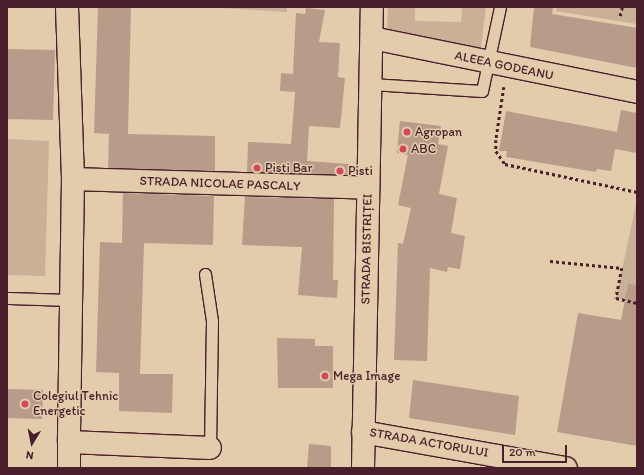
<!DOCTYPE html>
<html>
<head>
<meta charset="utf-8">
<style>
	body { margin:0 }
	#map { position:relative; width:644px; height:475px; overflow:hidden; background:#e2ccac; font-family:Itim,sans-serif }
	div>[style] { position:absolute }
	.green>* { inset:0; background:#c9b097 }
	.building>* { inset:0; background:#b89b88 }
	.path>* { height:2.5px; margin-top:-1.25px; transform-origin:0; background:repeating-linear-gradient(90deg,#4a1f2b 0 3px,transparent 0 6px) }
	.roads { filter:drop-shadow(1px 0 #4a1f2b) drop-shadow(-1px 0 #4a1f2b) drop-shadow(0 1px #4a1f2b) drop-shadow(0 -1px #4a1f2b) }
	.service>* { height:11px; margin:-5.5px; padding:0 5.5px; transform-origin:5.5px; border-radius:5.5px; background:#e2ccac }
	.minor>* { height:22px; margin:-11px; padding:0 11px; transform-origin:11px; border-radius:11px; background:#e2ccac }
	.dots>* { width:11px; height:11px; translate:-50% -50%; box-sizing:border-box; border:2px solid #e2ccac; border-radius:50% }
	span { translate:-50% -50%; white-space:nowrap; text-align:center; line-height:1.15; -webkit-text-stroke:3px #e2ccac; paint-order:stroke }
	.street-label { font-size:13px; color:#4a1f2b }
	.poi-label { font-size:13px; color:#4a1f2b }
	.left { translate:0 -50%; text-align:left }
	.frame { position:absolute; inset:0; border:8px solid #4a1f2b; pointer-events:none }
	.north { position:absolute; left:12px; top:423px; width:40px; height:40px; -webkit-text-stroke:3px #e2ccac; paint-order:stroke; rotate:190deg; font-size:11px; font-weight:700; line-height:16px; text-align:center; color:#4a1f2b }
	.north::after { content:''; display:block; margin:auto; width:14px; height:18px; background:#4a1f2b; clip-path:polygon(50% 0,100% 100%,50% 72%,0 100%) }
	.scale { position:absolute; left:502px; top:445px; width:65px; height:18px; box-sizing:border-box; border:2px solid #4a1f2b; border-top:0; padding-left:5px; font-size:12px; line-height:14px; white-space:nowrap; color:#4a1f2b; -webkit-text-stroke:3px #e2ccac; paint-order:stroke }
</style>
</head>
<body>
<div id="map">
	<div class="green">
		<i style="clip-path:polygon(205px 7px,287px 7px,287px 12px)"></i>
		<i style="clip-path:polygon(388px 7px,415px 7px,415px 21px,461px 22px,462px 7px,486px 7px,481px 48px,387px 31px)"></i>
		<i style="clip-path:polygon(557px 7px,637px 7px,637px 24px,556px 11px)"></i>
		<i style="clip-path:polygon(7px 139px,49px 141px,45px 276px,7px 275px)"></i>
		<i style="clip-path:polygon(636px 204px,637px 205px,637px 303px,616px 298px)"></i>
	</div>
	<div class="building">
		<i style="clip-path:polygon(98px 7px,131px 7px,128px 134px,215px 136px,215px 171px,108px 168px,109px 134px,94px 133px)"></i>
		<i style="clip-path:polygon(534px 7px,553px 7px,552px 14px,637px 28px,637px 68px,530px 47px)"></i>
		<i style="clip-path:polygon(306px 8px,325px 10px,319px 42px,340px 43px,338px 77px,345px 78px,340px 128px,309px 126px,307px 161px,349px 164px,349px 175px,247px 172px,248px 142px,291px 144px,295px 92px,280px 91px,281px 73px,293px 74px,296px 13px,305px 14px)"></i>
		<i style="clip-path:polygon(7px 49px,55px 50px,53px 120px,7px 119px)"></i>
		<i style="clip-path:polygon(621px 110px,637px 113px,637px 153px,615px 149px,611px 171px,597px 169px,596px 172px,506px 157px,507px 151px,499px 151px,506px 111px,617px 132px)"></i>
		<i style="clip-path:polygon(400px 121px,441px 126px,438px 144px,448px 146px,439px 194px,457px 198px,451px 233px,465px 236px,460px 269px,448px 267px,447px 272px,430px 268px,427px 361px,394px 360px,398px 243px,403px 244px,411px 208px,398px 205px,408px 155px,397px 153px)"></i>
		<i style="clip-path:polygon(123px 193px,214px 196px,213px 245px,144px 243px,140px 374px,173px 374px,172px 413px,119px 411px,119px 373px,96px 372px,100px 242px,122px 243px)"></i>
		<i style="clip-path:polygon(245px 197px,334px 199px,333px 280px,338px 280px,337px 298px,298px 295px,302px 247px,242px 245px)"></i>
		<i style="clip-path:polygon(628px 284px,637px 285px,637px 446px,557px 432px,578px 313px,621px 320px)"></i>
		<i style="clip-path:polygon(277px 338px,315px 339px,315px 346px,333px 346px,333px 388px,278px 388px)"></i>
		<i style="clip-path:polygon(413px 380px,519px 396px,515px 435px,409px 418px)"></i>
		<i style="clip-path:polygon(7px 389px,43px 390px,42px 419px,7px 418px)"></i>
		<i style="clip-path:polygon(309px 444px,331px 446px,331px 468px,307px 468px)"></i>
	</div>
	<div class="path">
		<i style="left:620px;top:16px;width:9px;rotate:-77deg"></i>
		<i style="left:504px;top:87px;width:54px;rotate:98.6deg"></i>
		<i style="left:496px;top:140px;width:11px;rotate:90deg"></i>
		<i style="left:496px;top:151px;width:16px;rotate:55deg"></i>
		<i style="left:505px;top:164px;width:135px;rotate:12deg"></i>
		<i style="left:550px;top:261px;width:72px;rotate:5.6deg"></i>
		<i style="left:622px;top:268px;width:31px;rotate:101deg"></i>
		<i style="left:616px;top:298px;width:22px;rotate:13deg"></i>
	</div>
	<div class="roads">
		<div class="service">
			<i style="left:371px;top:84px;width:111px;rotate:3.6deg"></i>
			<i style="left:482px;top:91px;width:86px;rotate:-77.9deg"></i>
			<i style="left:205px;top:274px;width:48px;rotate:81.5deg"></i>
			<i style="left:212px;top:321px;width:127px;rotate:90.9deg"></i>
			<i style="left:7px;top:298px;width:64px;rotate:1.8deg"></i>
		</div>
		<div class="minor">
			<i style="left:67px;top:7px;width:172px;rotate:88deg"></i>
			<i style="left:73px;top:179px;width:263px;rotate:90.9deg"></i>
			<i style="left:69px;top:442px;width:141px;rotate:2.4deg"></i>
			<i style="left:372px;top:38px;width:270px;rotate:11.5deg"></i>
			<i style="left:73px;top:179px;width:295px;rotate:1.7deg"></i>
			<i style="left:363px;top:432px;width:206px;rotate:10.1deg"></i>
			<i style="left:69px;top:468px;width:26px;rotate:-90deg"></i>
			<i style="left:363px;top:468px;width:461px;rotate:-88.9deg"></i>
		</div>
	</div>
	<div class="dots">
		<i style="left:407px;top:132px;background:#d1495b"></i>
		<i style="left:403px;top:149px;background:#d1495b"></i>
		<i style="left:257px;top:168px;background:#d1495b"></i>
		<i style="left:340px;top:171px;background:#d1495b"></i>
		<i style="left:325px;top:376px;background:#d1495b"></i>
		<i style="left:25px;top:404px;background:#d1495b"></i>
	</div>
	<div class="street-label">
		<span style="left:504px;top:66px;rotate:12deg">ALEEA GODEANU</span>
		<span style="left:220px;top:184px;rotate:2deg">STRADA NICOLAE PASCALY</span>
		<span style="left:367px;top:249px;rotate:-89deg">STRADA BISTRIȚEI</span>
		<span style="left:429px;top:443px;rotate:10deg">STRADA ACTORULUI</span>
	</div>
	<div class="poi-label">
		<span class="left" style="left:415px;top:132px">Agropan</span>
		<span class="left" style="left:411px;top:149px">ABC</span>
		<span class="left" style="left:265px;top:168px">Pisti Bar</span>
		<span class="left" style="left:348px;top:171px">Pisti</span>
		<span class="left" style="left:333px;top:376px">Mega Image</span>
		<span class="left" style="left:33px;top:404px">Colegiul Tehnic<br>Energetic</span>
	</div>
	<div class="frame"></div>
	<div class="north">N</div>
	<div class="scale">20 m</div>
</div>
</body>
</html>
